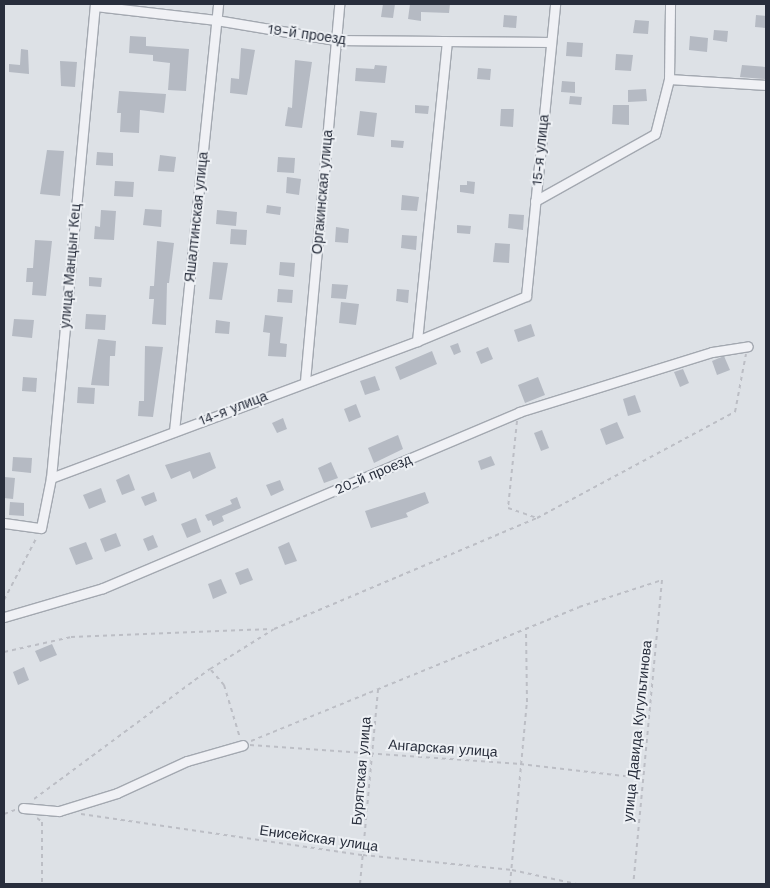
<!DOCTYPE html>
<html>
<head>
<meta charset="utf-8">
<style>
	body { margin:0 }
	#map { position:relative; width:770px; height:888px; overflow:hidden; background:#dde1e6; font-family:"Work Sans",sans-serif }
	div>[style] { position:absolute }
	.building>* { inset:0; background:#b5bac3 }
	.path>* { height:2px; margin-top:-1px; transform-origin:0; background:repeating-linear-gradient(90deg,#bcbec5 0 4px,transparent 0 8px) }
	.roads { filter:drop-shadow(1px 0 #a3a8b0) drop-shadow(-1px 0 #a3a8b0) drop-shadow(0 1px #a3a8b0) drop-shadow(0 -1px #a3a8b0) }
	.street>* { height:9px; margin:-4.5px; padding:0 4.5px; transform-origin:4.5px; border-radius:4.5px; background:#f0f1f5 }
	span { translate:-50% -50%; white-space:nowrap; text-align:center; line-height:1.15; -webkit-text-stroke:4px #edf0f4; paint-order:stroke }
	.street-label { font-size:14px; color:#282e3c }
	.frame { position:absolute; inset:0; border:5px solid #282e3c; pointer-events:none }
</style>
</head>
<body>
<div id="map">
	<div class="building">
		<i style="clip-path:polygon(383px 4px,395px 4px,393px 18px,381px 17px)"></i>
		<i style="clip-path:polygon(410px 4px,450px 4px,449px 13px,421px 12px,421px 21px,408px 19px)"></i>
		<i style="clip-path:polygon(504px 15px,517px 16px,516px 28px,503px 27px)"></i>
		<i style="clip-path:polygon(756px 15px,766px 16px,766px 28px,755px 27px)"></i>
		<i style="clip-path:polygon(635px 20px,649px 21px,648px 34px,633px 33px)"></i>
		<i style="clip-path:polygon(714px 30px,728px 31px,727px 42px,713px 40px)"></i>
		<i style="clip-path:polygon(130px 36px,146px 37px,146px 46px,189px 49px,186px 91px,168px 90px,170px 63px,153px 61px,153px 55px,129px 53px)"></i>
		<i style="clip-path:polygon(690px 36px,708px 38px,707px 52px,689px 50px)"></i>
		<i style="clip-path:polygon(567px 42px,583px 43px,582px 57px,566px 56px)"></i>
		<i style="clip-path:polygon(241px 48px,255px 50px,247px 95px,230px 93px,231px 78px,239px 79px)"></i>
		<i style="clip-path:polygon(21px 49px,28px 50px,29px 74px,9px 72px,9px 64px,20px 65px)"></i>
		<i style="clip-path:polygon(616px 54px,633px 55px,631px 71px,615px 70px)"></i>
		<i style="clip-path:polygon(295px 60px,312px 62px,302px 128px,285px 126px,288px 107px,292px 108px)"></i>
		<i style="clip-path:polygon(60px 61px,77px 62px,75px 87px,61px 86px)"></i>
		<i style="clip-path:polygon(375px 65px,387px 66px,385px 83px,355px 81px,356px 68px,374px 69px)"></i>
		<i style="clip-path:polygon(742px 65px,766px 67px,765px 79px,740px 77px)"></i>
		<i style="clip-path:polygon(478px 68px,491px 69px,490px 80px,477px 79px)"></i>
		<i style="clip-path:polygon(562px 81px,575px 82px,575px 93px,561px 92px)"></i>
		<i style="clip-path:polygon(646px 89px,647px 101px,628px 102px,628px 90px)"></i>
		<i style="clip-path:polygon(119px 91px,166px 94px,164px 113px,140px 110px,139px 133px,120px 132px,121px 113px,117px 113px)"></i>
		<i style="clip-path:polygon(570px 96px,582px 97px,581px 105px,569px 104px)"></i>
		<i style="clip-path:polygon(415px 105px,429px 106px,428px 114px,415px 113px)"></i>
		<i style="clip-path:polygon(613px 105px,629px 105px,629px 125px,612px 124px)"></i>
		<i style="clip-path:polygon(501px 109px,514px 109px,513px 127px,500px 126px)"></i>
		<i style="clip-path:polygon(360px 111px,377px 113px,374px 137px,357px 135px)"></i>
		<i style="clip-path:polygon(391px 140px,404px 141px,403px 148px,391px 147px)"></i>
		<i style="clip-path:polygon(47px 150px,64px 151px,60px 196px,40px 194px)"></i>
		<i style="clip-path:polygon(97px 152px,113px 153px,113px 166px,96px 165px)"></i>
		<i style="clip-path:polygon(160px 155px,176px 157px,174px 172px,158px 171px)"></i>
		<i style="clip-path:polygon(278px 157px,295px 158px,294px 173px,277px 172px)"></i>
		<i style="clip-path:polygon(287px 177px,301px 179px,299px 195px,286px 193px)"></i>
		<i style="clip-path:polygon(115px 181px,134px 182px,133px 197px,114px 196px)"></i>
		<i style="clip-path:polygon(467px 181px,475px 182px,474px 194px,460px 192px,460px 185px,467px 185px)"></i>
		<i style="clip-path:polygon(402px 195px,419px 197px,417px 211px,401px 210px)"></i>
		<i style="clip-path:polygon(267px 205px,281px 207px,280px 215px,266px 213px)"></i>
		<i style="clip-path:polygon(145px 209px,162px 210px,161px 227px,143px 225px)"></i>
		<i style="clip-path:polygon(101px 210px,116px 211px,114px 240px,94px 239px,95px 226px,100px 227px)"></i>
		<i style="clip-path:polygon(217px 210px,237px 212px,236px 226px,216px 224px)"></i>
		<i style="clip-path:polygon(509px 214px,524px 215px,523px 230px,508px 228px)"></i>
		<i style="clip-path:polygon(457px 225px,471px 226px,470px 234px,457px 233px)"></i>
		<i style="clip-path:polygon(336px 227px,349px 229px,348px 243px,335px 242px)"></i>
		<i style="clip-path:polygon(231px 229px,247px 230px,246px 245px,230px 244px)"></i>
		<i style="clip-path:polygon(402px 235px,417px 236px,416px 250px,401px 248px)"></i>
		<i style="clip-path:polygon(35px 240px,52px 241px,46px 296px,32px 295px,33px 282px,26px 282px,27px 268px,33px 268px)"></i>
		<i style="clip-path:polygon(157px 241px,174px 243px,169px 283px,167px 283px,166px 325px,152px 324px,154px 299px,149px 299px,150px 286px,154px 286px)"></i>
		<i style="clip-path:polygon(495px 243px,510px 244px,509px 263px,493px 262px)"></i>
		<i style="clip-path:polygon(213px 262px,228px 263px,222px 300px,209px 299px)"></i>
		<i style="clip-path:polygon(280px 262px,295px 263px,294px 277px,279px 275px)"></i>
		<i style="clip-path:polygon(89px 277px,102px 278px,101px 287px,89px 286px)"></i>
		<i style="clip-path:polygon(332px 284px,348px 285px,346px 299px,331px 298px)"></i>
		<i style="clip-path:polygon(278px 289px,293px 290px,292px 303px,277px 302px)"></i>
		<i style="clip-path:polygon(397px 289px,409px 290px,408px 303px,396px 301px)"></i>
		<i style="clip-path:polygon(341px 302px,359px 304px,356px 325px,339px 323px)"></i>
		<i style="clip-path:polygon(86px 314px,106px 315px,105px 330px,85px 329px)"></i>
		<i style="clip-path:polygon(265px 315px,283px 317px,280px 343px,287px 344px,286px 357px,268px 356px,270px 333px,263px 332px)"></i>
		<i style="clip-path:polygon(14px 319px,34px 320px,32px 338px,12px 336px)"></i>
		<i style="clip-path:polygon(216px 320px,230px 322px,229px 334px,215px 333px)"></i>
		<i style="clip-path:polygon(531px 324px,535px 336px,518px 342px,514px 330px)"></i>
		<i style="clip-path:polygon(98px 339px,116px 341px,115px 356px,110px 356px,109px 386px,91px 385px)"></i>
		<i style="clip-path:polygon(458px 343px,461px 352px,454px 355px,450px 346px)"></i>
		<i style="clip-path:polygon(145px 346px,163px 347px,153px 417px,138px 416px,139px 401px,144px 401px)"></i>
		<i style="clip-path:polygon(488px 347px,493px 359px,481px 364px,476px 352px)"></i>
		<i style="clip-path:polygon(432px 351px,437px 364px,400px 380px,395px 367px)"></i>
		<i style="clip-path:polygon(724px 356px,730px 370px,717px 375px,712px 361px)"></i>
		<i style="clip-path:polygon(683px 369px,689px 383px,680px 387px,674px 372px)"></i>
		<i style="clip-path:polygon(375px 376px,380px 390px,365px 395px,360px 381px)"></i>
		<i style="clip-path:polygon(23px 377px,37px 378px,36px 392px,22px 391px)"></i>
		<i style="clip-path:polygon(538px 377px,545px 395px,525px 403px,518px 385px)"></i>
		<i style="clip-path:polygon(78px 387px,95px 388px,94px 404px,77px 403px)"></i>
		<i style="clip-path:polygon(635px 395px,641px 412px,628px 416px,623px 399px)"></i>
		<i style="clip-path:polygon(356px 404px,361px 417px,349px 422px,344px 409px)"></i>
		<i style="clip-path:polygon(283px 418px,287px 429px,277px 433px,272px 423px)"></i>
		<i style="clip-path:polygon(617px 422px,624px 438px,606px 445px,600px 429px)"></i>
		<i style="clip-path:polygon(542px 430px,549px 448px,541px 451px,534px 433px)"></i>
		<i style="clip-path:polygon(398px 435px,403px 449px,374px 463px,368px 448px)"></i>
		<i style="clip-path:polygon(210px 452px,216px 468px,193px 479px,190px 471px,171px 479px,165px 465px)"></i>
		<i style="clip-path:polygon(491px 456px,495px 465px,481px 470px,478px 461px)"></i>
		<i style="clip-path:polygon(13px 457px,32px 458px,31px 473px,12px 471px)"></i>
		<i style="clip-path:polygon(331px 462px,338px 478px,324px 483px,318px 468px)"></i>
		<i style="clip-path:polygon(129px 474px,135px 490px,122px 495px,116px 480px)"></i>
		<i style="clip-path:polygon(4px 477px,15px 478px,13px 499px,4px 498px)"></i>
		<i style="clip-path:polygon(280px 480px,284px 490px,271px 496px,266px 485px)"></i>
		<i style="clip-path:polygon(101px 488px,106px 502px,89px 509px,83px 495px)"></i>
		<i style="clip-path:polygon(154px 492px,157px 501px,145px 506px,141px 497px)"></i>
		<i style="clip-path:polygon(425px 492px,429px 503px,406px 513px,408px 517px,371px 528px,365px 511px)"></i>
		<i style="clip-path:polygon(237px 497px,241px 508px,222px 516px,224px 521px,213px 526px,211px 520px,208px 521px,205px 515px,232px 504px,230px 500px)"></i>
		<i style="clip-path:polygon(10px 502px,24px 503px,24px 516px,9px 515px)"></i>
		<i style="clip-path:polygon(196px 518px,201px 532px,187px 538px,181px 524px)"></i>
		<i style="clip-path:polygon(116px 533px,121px 546px,105px 552px,100px 539px)"></i>
		<i style="clip-path:polygon(153px 535px,158px 547px,148px 551px,143px 539px)"></i>
		<i style="clip-path:polygon(86px 542px,93px 559px,76px 565px,69px 548px)"></i>
		<i style="clip-path:polygon(289px 542px,297px 561px,285px 565px,278px 547px)"></i>
		<i style="clip-path:polygon(248px 568px,253px 580px,240px 585px,235px 573px)"></i>
		<i style="clip-path:polygon(221px 579px,227px 593px,213px 599px,208px 584px)"></i>
		<i style="clip-path:polygon(52px 644px,57px 655px,40px 662px,35px 651px)"></i>
		<i style="clip-path:polygon(24px 667px,29px 680px,18px 685px,13px 672px)"></i>
	</div>
	<div class="path">
		<i style="left:517px;top:421px;width:87px;rotate:95.9deg"></i>
		<i style="left:508px;top:508px;width:31px;rotate:19deg"></i>
		<i style="left:537px;top:518px;width:225px;rotate:-28.2deg"></i>
		<i style="left:735px;top:412px;width:59px;rotate:-79.3deg"></i>
		<i style="left:4px;top:600px;width:71px;rotate:-62.4deg"></i>
		<i style="left:4px;top:652px;width:69px;rotate:-12.6deg"></i>
		<i style="left:71px;top:637px;width:200px;rotate:-2.3deg"></i>
		<i style="left:211px;top:670px;width:20px;rotate:49deg"></i>
		<i style="left:224px;top:685px;width:55px;rotate:73.2deg"></i>
		<i style="left:251px;top:741px;width:354px;rotate:-22.2deg"></i>
		<i style="left:579px;top:607px;width:87px;rotate:-18deg"></i>
		<i style="left:662px;top:580px;width:305px;rotate:95.4deg"></i>
		<i style="left:250px;top:745px;width:271px;rotate:4deg"></i>
		<i style="left:520px;top:764px;width:122px;rotate:6.6deg"></i>
		<i style="left:34px;top:799px;width:219px;rotate:-36.5deg"></i>
		<i style="left:210px;top:669px;width:75px;rotate:-32deg"></i>
		<i style="left:274px;top:629px;width:285px;rotate:-22.9deg"></i>
		<i style="left:4px;top:814px;width:12px;rotate:-20deg"></i>
		<i style="left:81px;top:814px;width:285px;rotate:8.3deg"></i>
		<i style="left:363px;top:855px;width:150px;rotate:5.7deg"></i>
		<i style="left:512px;top:870px;width:66px;rotate:12.3deg"></i>
		<i style="left:37px;top:818px;width:6px;rotate:39deg"></i>
		<i style="left:42px;top:822px;width:62px;rotate:90deg"></i>
		<i style="left:360px;top:884px;width:195px;rotate:-84.7deg"></i>
		<i style="left:510px;top:884px;width:183px;rotate:-84.7deg"></i>
		<i style="left:527px;top:702px;width:74px;rotate:-90.8deg"></i>
	</div>
	<div class="roads">
		<div class="street">
			<i style="left:95px;top:6px;width:122px;rotate:6.6deg"></i>
			<i style="left:216px;top:20px;width:121px;rotate:9.5deg"></i>
			<i style="left:335px;top:40px;width:216px;rotate:0.5deg"></i>
			<i style="left:669px;top:79px;width:75px;rotate:-89.2deg"></i>
			<i style="left:535px;top:201px;width:137px;rotate:-29.2deg"></i>
			<i style="left:655px;top:134px;width:57px;rotate:-75.7deg"></i>
			<i style="left:669px;top:79px;width:97px;rotate:3.5deg"></i>
			<i style="left:417px;top:341px;width:300px;rotate:-84.3deg"></i>
			<i style="left:305px;top:381px;width:379px;rotate:-84.8deg"></i>
			<i style="left:174px;top:431px;width:429px;rotate:-84.1deg"></i>
			<i style="left:51px;top:478px;width:391px;rotate:-20.5deg"></i>
			<i style="left:417px;top:341px;width:118px;rotate:-22.4deg"></i>
			<i style="left:526px;top:296px;width:293px;rotate:-84.3deg"></i>
			<i style="left:4px;top:523px;width:37px;rotate:8deg"></i>
			<i style="left:41px;top:528px;width:51px;rotate:-78.7deg"></i>
			<i style="left:51px;top:478px;width:476px;rotate:-84.7deg"></i>
			<i style="left:4px;top:617px;width:103px;rotate:-16.3deg"></i>
			<i style="left:103px;top:588px;width:452px;rotate:-22.9deg"></i>
			<i style="left:519px;top:412px;width:202px;rotate:-17.3deg"></i>
			<i style="left:712px;top:352px;width:36px;rotate:-9deg"></i>
			<i style="left:23px;top:808px;width:36px;rotate:5deg"></i>
			<i style="left:59px;top:811px;width:61px;rotate:-17.2deg"></i>
			<i style="left:117px;top:793px;width:77px;rotate:-24.6deg"></i>
			<i style="left:187px;top:761px;width:58px;rotate:-15.9deg"></i>
		</div>
	</div>
	<div class="street-label">
		<span style="left:307px;top:34px;rotate:8deg">19-й проезд</span>
		<span style="left:540px;top:150px;rotate:-84deg">15-я улица</span>
		<span style="left:322px;top:192px;rotate:-85deg">Оргакинская улица</span>
		<span style="left:196px;top:217px;rotate:-84deg">Яшалтинская улица</span>
		<span style="left:70px;top:266px;rotate:-85deg">улица Манцын Кец</span>
		<span style="left:233px;top:408px;rotate:-21deg">14-я улица</span>
		<span style="left:373px;top:474px;rotate:-23deg">20-й проезд</span>
		<span style="left:637px;top:731px;rotate:-84deg">улица Давида Кугультинова</span>
		<span style="left:443px;top:748px;rotate:4deg">Ангарская улица</span>
		<span style="left:361px;top:771px;rotate:-85deg">Бурятская улица</span>
		<span style="left:319px;top:838px;rotate:8deg">Енисейская улица</span>
	</div>
	<div class="frame"></div>
</div>
</body>
</html>
